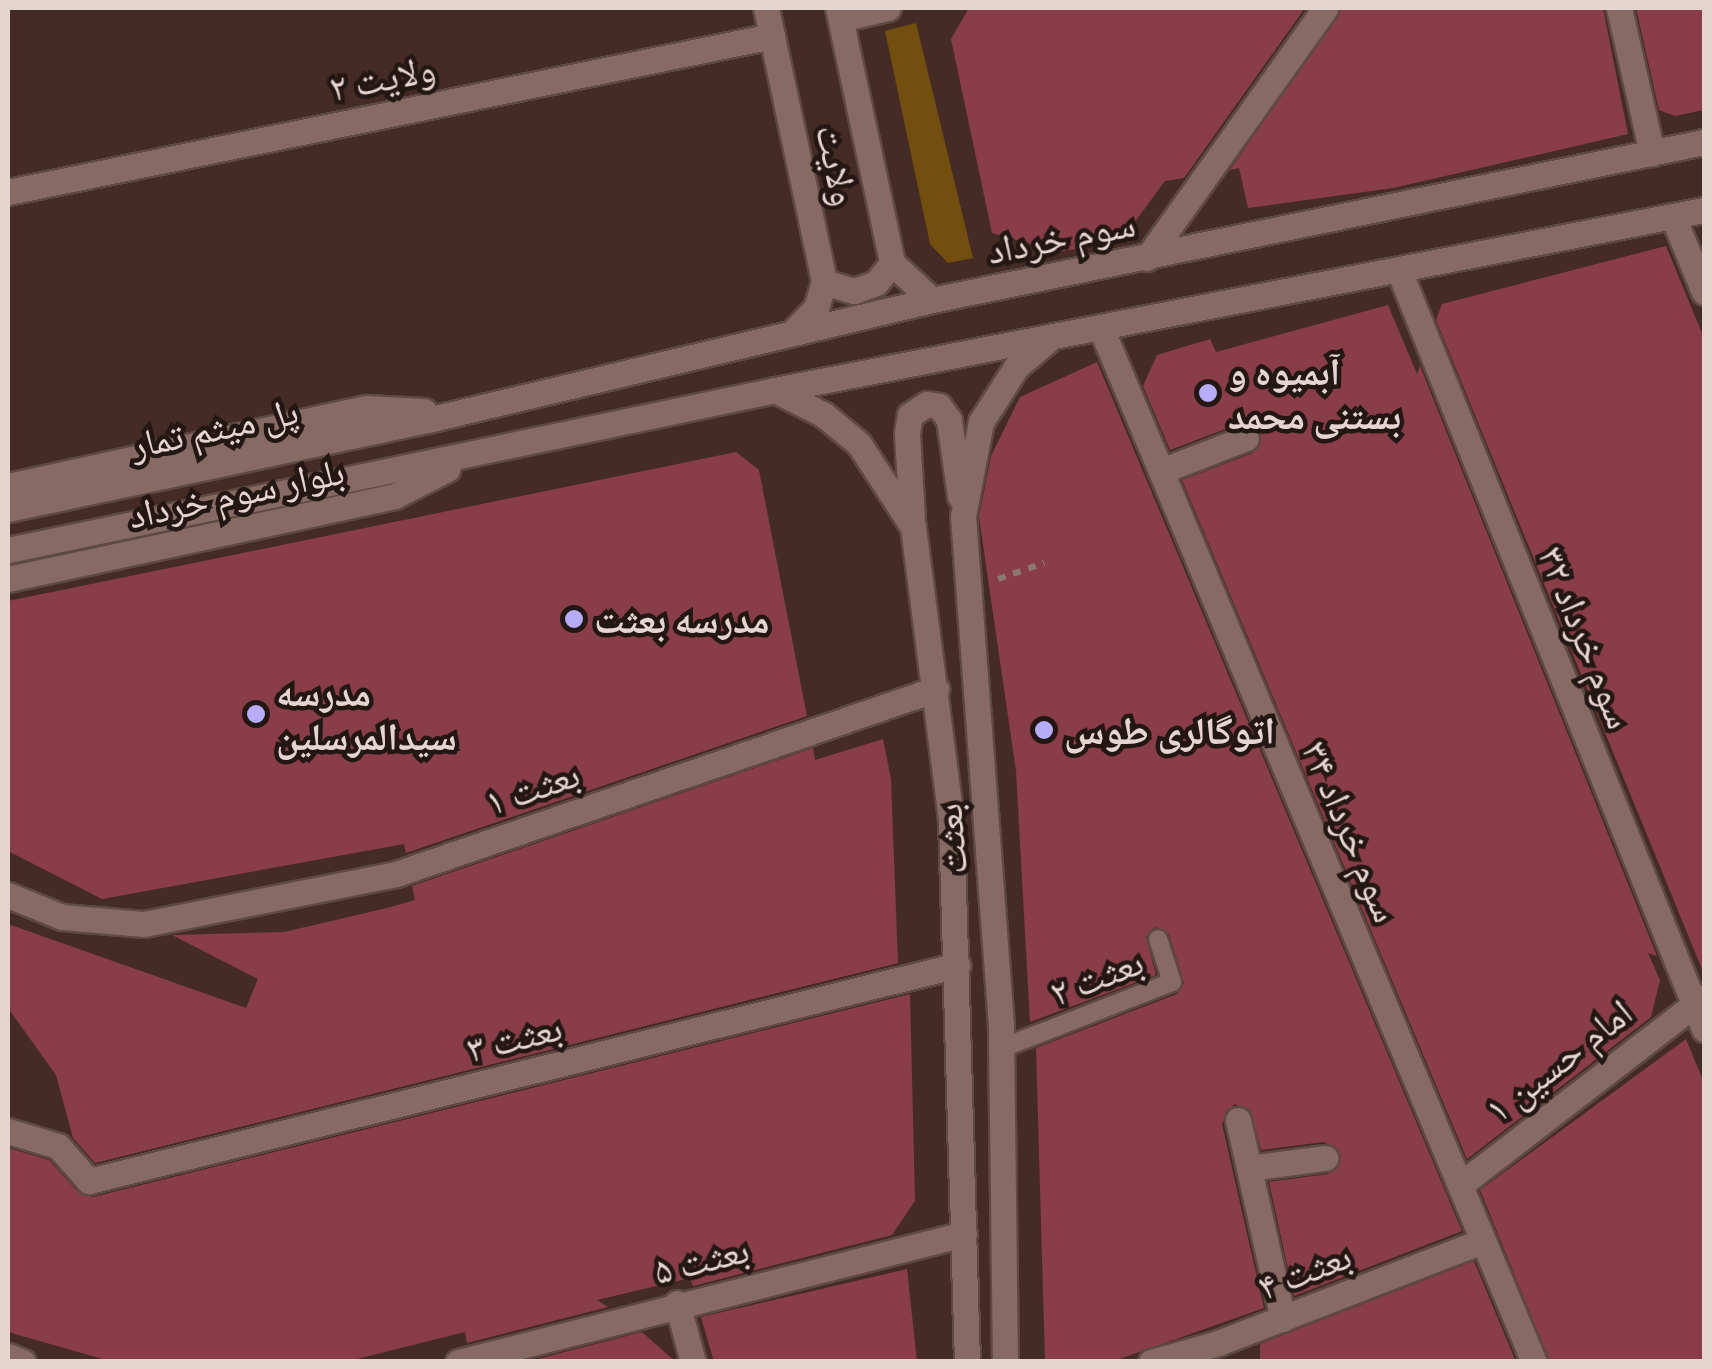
<!DOCTYPE html>
<html>
<head>
<meta charset="utf-8">
<style>
	body { margin:0 }
	#map { position:relative; width:1712px; height:1369px; overflow:hidden; background:#452b25; font-family:"Exo 2","Noto Naskh Arabic",sans-serif }
	div>[style] { position:absolute }
	.green>* { inset:0; background:#724e0f }
	.building>* { inset:0; background:#893d48 }
	.path>* { height:6px; margin-top:-3px; transform-origin:0; background:repeating-linear-gradient(90deg,#8d7772 0 8px,transparent 0 16px) }
	.roads { filter:drop-shadow(2px 0 #5e4944) drop-shadow(-2px 0 #5e4944) drop-shadow(0 2px #5e4944) drop-shadow(0 -2px #5e4944) }
	.lane>* { height:18px; margin:-9px; padding:0 9px; transform-origin:9px; border-radius:9px; background:#876a63 }
	.street>* { height:25px; margin:-12.5px; padding:0 12.5px; transform-origin:12.5px; border-radius:12.5px; background:#876a63 }
	.secondary>* { height:25px; margin:-12.5px; padding:0 12.5px; transform-origin:12.5px; border-radius:12.5px; background:#876a63 }
	.dots>* { width:28px; height:28px; translate:-50% -50%; box-sizing:border-box; border:5px solid #231714; border-radius:50% }
	span { translate:-50% -50%; white-space:nowrap; text-align:center; line-height:1.15; -webkit-text-stroke:9px #231714; paint-order:stroke }
	.street-label { font-size:38px; color:#e5d4d0 }
	.poi-label { font-size:38px; color:#e5d4d0; font-weight:700 }
	.left { translate:0 -50%; text-align:left }
	.frame { position:absolute; inset:0; border:10px solid #e5d4d0; pointer-events:none }
</style>
</head>
<body>
<div id="map">
	<div class="green">
		<i style="clip-path:polygon(916px 23px,973px 258px,948px 263px,930px 244px,885px 31px)"></i>
	</div>
	<div class="building">
		<i style="clip-path:polygon(969px 8px,1305px 8px,1184px 178px,1165px 181px,1120px 242px,1057px 252px,992px 233px,951px 39px)"></i>
		<i style="clip-path:polygon(1341px 8px,1603px 8px,1628px 134px,1393px 188px,1248px 208px,1239px 168px,1230px 170px)"></i>
		<i style="clip-path:polygon(1636px 8px,1704px 8px,1704px 110px,1675px 116px,1659px 110px)"></i>
		<i style="clip-path:polygon(1666px 246px,1704px 338px,1704px 974px,1436px 320px,1442px 304px)"></i>
		<i style="clip-path:polygon(1388px 305px,1417px 374px,1420px 366px,1657px 956px,1648px 953px,1660px 980px,1651px 1017px,1467px 1159px,1182px 480px,1253px 453px,1261px 431px,1241px 423px,1170px 450px,1143px 386px,1157px 355px,1210px 339px,1216px 352px)"></i>
		<i style="clip-path:polygon(1097px 362px,1462px 1231px,1294px 1296px,1269px 1182px,1328px 1174px,1341px 1155px,1324px 1142px,1261px 1150px,1250px 1110px,1234px 1104px,1222px 1124px,1264px 1308px,1111px 1362px,1045px 1362px,1036px 1048px,1177px 994px,1184px 983px,1169px 934px,1155px 927px,1146px 937px,1156px 975px,1030px 1022px,1016px 771px,979px 517px,991px 456px,1020px 397px)"></i>
		<i style="clip-path:polygon(736px 452px,759px 470px,807px 716px,406px 853px,404px 844px,102px 899px,8px 851px,8px 601px)"></i>
		<i style="clip-path:polygon(883px 739px,891px 779px,898px 963px,95px 1163px,73px 1138px,56px 1075px,8px 1008px,8px 924px,246px 1008px,258px 979px,172px 935px,284px 932px,387px 908px,415px 900px,412px 886px,813px 748px,815px 760px)"></i>
		<i style="clip-path:polygon(910px 994px,915px 1201px,892px 1235px,693px 1286px,690px 1278px,597px 1300px,608px 1307px,467px 1343px,465px 1332px,345px 1362px,113px 1362px,8px 1332px,8px 1148px,49px 1160px,78px 1192px,93px 1197px)"></i>
		<i style="clip-path:polygon(1686px 1039px,1704px 1083px,1704px 1362px,1550px 1362px,1480px 1190px)"></i>
		<i style="clip-path:polygon(1474px 1261px,1516px 1362px,1260px 1362px,1260px 1344px)"></i>
		<i style="clip-path:polygon(907px 1269px,917px 1362px,714px 1362px,701px 1317px)"></i>
		<i style="clip-path:polygon(642px 1332px,676px 1362px,526px 1362px)"></i>
	</div>
	<div class="path">
		<i style="left:998px;top:579px;width:49px;rotate:-19.2deg"></i>
	</div>
	<div class="roads">
		<div class="lane">
			<i style="left:1002px;top:1048px;width:182px;rotate:-21.2deg"></i>
			<i style="left:1172px;top:982px;width:45px;rotate:-108deg"></i>
		</div>
		<div class="street">
			<i style="left:1619px;top:8px;width:149px;rotate:77.2deg"></i>
			<i style="left:841px;top:19px;width:48px;rotate:-13.2deg"></i>
			<i style="left:8px;top:192px;width:780px;rotate:-11.54deg"></i>
			<i style="left:1673px;top:217px;width:81px;rotate:67.5deg"></i>
			<i style="left:1147px;top:258px;width:307px;rotate:-54.5deg"></i>
			<i style="left:1400px;top:273px;width:815px;rotate:68.09deg"></i>
			<i style="left:1101px;top:328px;width:1121px;rotate:67.28deg"></i>
			<i style="left:1161px;top:471px;width:91px;rotate:-21.2deg"></i>
			<i style="left:8px;top:895px;width:58px;rotate:22.2deg"></i>
			<i style="left:62px;top:917px;width:82px;rotate:4.9deg"></i>
			<i style="left:144px;top:924px;width:257px;rotate:-11.2deg"></i>
			<i style="left:396px;top:874px;width:571px;rotate:-18.91deg"></i>
			<i style="left:1238px;top:1120px;width:204px;rotate:77.3deg"></i>
			<i style="left:8px;top:1131px;width:52px;rotate:16.7deg"></i>
			<i style="left:58px;top:1146px;width:47px;rotate:48.5deg"></i>
			<i style="left:89px;top:1181px;width:895px;rotate:-13.96deg"></i>
			<i style="left:1249px;top:1168px;width:77px;rotate:-7.5deg"></i>
			<i style="left:1460px;top:1185px;width:308px;rotate:-37.6deg"></i>
			<i style="left:677px;top:1303px;width:61px;rotate:74.8deg"></i>
			<i style="left:8px;top:1356px;width:16px;rotate:22deg"></i>
			<i style="left:458px;top:1362px;width:522px;rotate:-14.2deg"></i>
			<i style="left:1151px;top:1362px;width:70px;rotate:-15.8deg"></i>
			<i style="left:1218px;top:1343px;width:283px;rotate:-21.1deg"></i>
		</div>
		<div class="secondary">
			<i style="left:766px;top:8px;width:280px;rotate:78deg"></i>
			<i style="left:824px;top:282px;width:27px;rotate:107deg"></i>
			<i style="left:816px;top:308px;width:30px;rotate:134deg"></i>
			<i style="left:838px;top:8px;width:261px;rotate:78deg"></i>
			<i style="left:892px;top:263px;width:54px;rotate:42.8deg"></i>
			<i style="left:824px;top:282px;width:31px;rotate:17deg"></i>
			<i style="left:854px;top:291px;width:23px;rotate:-20deg"></i>
			<i style="left:876px;top:283px;width:26px;rotate:-51deg"></i>
			<i style="left:775px;top:390px;width:55px;rotate:27deg"></i>
			<i style="left:824px;top:415px;width:45px;rotate:39.6deg"></i>
			<i style="left:859px;top:444px;width:99px;rotate:57deg"></i>
			<i style="left:913px;top:527px;width:295px;rotate:82.6deg"></i>
			<i style="left:951px;top:820px;width:542px;rotate:88.31deg"></i>
			<i style="left:8px;top:486px;width:367px;rotate:-12.3deg"></i>
			<i style="left:367px;top:408px;width:57px;rotate:3deg"></i>
			<i style="left:8px;top:509px;width:438px;rotate:-12deg"></i>
			<i style="left:436px;top:418px;width:510px;rotate:-13.38deg"></i>
			<i style="left:932px;top:300px;width:788px;rotate:-11.57deg"></i>
			<i style="left:912px;top:518px;width:85px;rotate:-93.4deg"></i>
			<i style="left:907px;top:433px;width:18px;rotate:-81deg"></i>
			<i style="left:910px;top:415px;width:20px;rotate:-33deg"></i>
			<i style="left:927px;top:404px;width:12px;rotate:9deg"></i>
			<i style="left:939px;top:406px;width:17px;rotate:54deg"></i>
			<i style="left:949px;top:420px;width:77px;rotate:81.8deg"></i>
			<i style="left:8px;top:550px;width:784px;rotate:-11.78deg"></i>
			<i style="left:775px;top:390px;width:946px;rotate:-10.97deg"></i>
			<i style="left:8px;top:579px;width:396px;rotate:-12.1deg"></i>
			<i style="left:395px;top:496px;width:59px;rotate:-27.4deg"></i>
			<i style="left:1005px;top:1362px;width:337px;rotate:-90.7deg"></i>
			<i style="left:1001px;top:1025px;width:510px;rotate:-94.27deg"></i>
			<i style="left:963px;top:516px;width:96px;rotate:-79.2deg"></i>
			<i style="left:981px;top:422px;width:65px;rotate:-57.5deg"></i>
			<i style="left:1016px;top:367px;width:42px;rotate:-40.2deg"></i>
		</div>
	</div>
	<div class="dots">
		<i style="left:1208px;top:393px;background:#b6acf8"></i>
		<i style="left:574px;top:619px;background:#b6acf8"></i>
		<i style="left:256px;top:714px;background:#b6acf8"></i>
		<i style="left:1044px;top:730px;background:#b6acf8"></i>
	</div>
	<div class="street-label">
		<span style="left:382px;top:77px;rotate:-11deg">ولایت ۲</span>
		<span style="left:838px;top:165px;rotate:78deg">ولایت</span>
		<span style="left:1061px;top:236px;rotate:-11deg">سوم خرداد</span>
		<span style="left:214px;top:427px;rotate:-12deg">پل میثم تمار</span>
		<span style="left:236px;top:492px;rotate:-12deg">بلوار سوم خرداد</span>
		<span style="left:1587px;top:637px;rotate:68deg">سوم خرداد ۳۲</span>
		<span style="left:532px;top:787px;rotate:-19deg">بعثت ۱</span>
		<span style="left:1352px;top:831px;rotate:67deg">سوم خرداد ۳۴</span>
		<span style="left:950px;top:839px;rotate:-95deg">بعثت</span>
		<span style="left:1096px;top:976px;rotate:-21deg">بعثت ۲</span>
		<span style="left:514px;top:1037px;rotate:-14deg">بعثت ۳</span>
		<span style="left:1558px;top:1060px;rotate:-38deg">امام حسین ۱</span>
		<span style="left:701px;top:1259px;rotate:-14deg">بعثت ۵</span>
		<span style="left:1304px;top:1270px;rotate:-21deg">بعثت ۴</span>
	</div>
	<div class="poi-label">
		<span class="left" style="left:1228px;top:393px">آبمیوه و<br>بستنی محمد</span>
		<span class="left" style="left:594px;top:619px">مدرسه بعثت</span>
		<span class="left" style="left:276px;top:714px">مدرسه<br>سیدالمرسلین</span>
		<span class="left" style="left:1064px;top:730px">اتوگالری طوس</span>
	</div>
	<div class="frame"></div>
</div>
</body>
</html>
